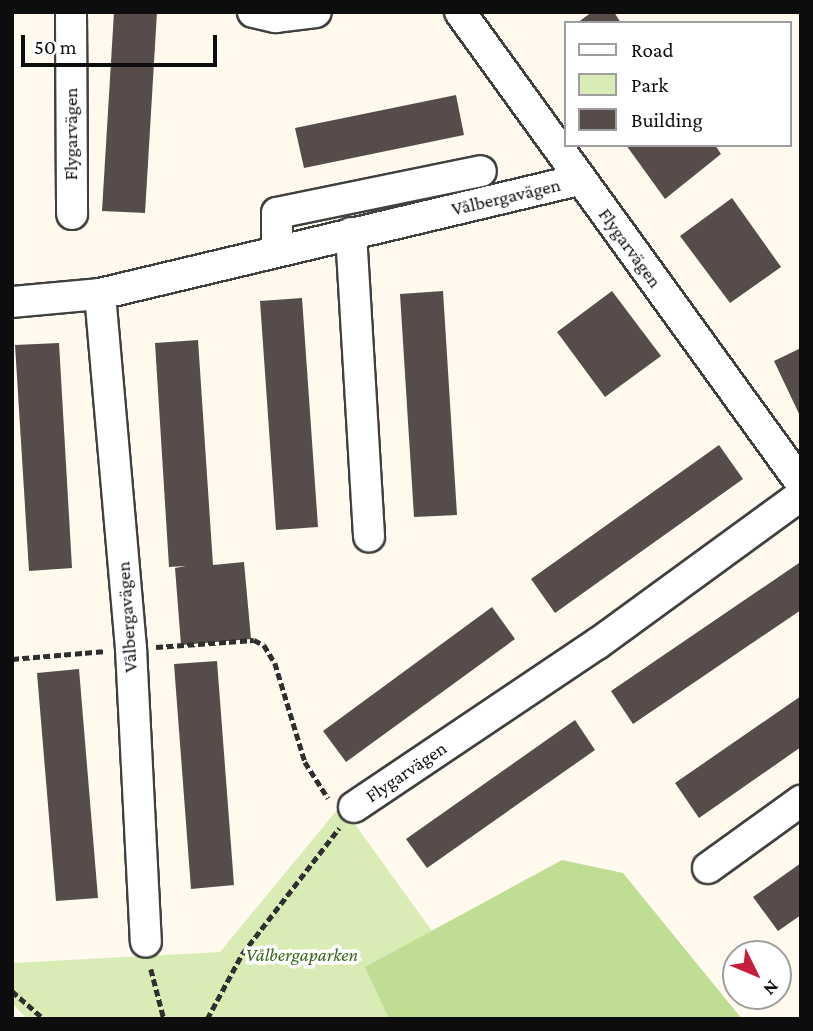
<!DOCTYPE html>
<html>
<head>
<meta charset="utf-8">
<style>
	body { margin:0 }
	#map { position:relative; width:813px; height:1031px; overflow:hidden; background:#fff9ee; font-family:"Crimson Pro",serif }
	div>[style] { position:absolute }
	.green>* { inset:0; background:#d9ecb5 }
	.forest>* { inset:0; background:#bfde93 }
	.building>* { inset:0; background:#574c49 }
	.path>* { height:4.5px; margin-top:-2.25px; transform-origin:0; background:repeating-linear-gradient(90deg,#2f2f2f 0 7px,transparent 0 10.5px) }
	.roads { filter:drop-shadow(2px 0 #404040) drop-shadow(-2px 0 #404040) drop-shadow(0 2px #404040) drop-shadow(0 -2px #404040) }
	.street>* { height:30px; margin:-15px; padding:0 15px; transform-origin:15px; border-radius:15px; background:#fff }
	span { translate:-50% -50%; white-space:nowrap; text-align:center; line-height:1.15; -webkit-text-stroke:7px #fff; paint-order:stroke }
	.street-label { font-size:19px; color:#0d0d0d }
	.park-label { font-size:19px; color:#366919; font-style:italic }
	.frame { position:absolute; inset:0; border:14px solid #0d0d0d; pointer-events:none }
	.legend { position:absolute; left:564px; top:21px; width:228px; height:126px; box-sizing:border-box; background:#fff; border:2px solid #9e9e9e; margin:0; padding:9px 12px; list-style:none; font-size:21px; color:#0d0d0d }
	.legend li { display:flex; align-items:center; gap:14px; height:35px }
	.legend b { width:35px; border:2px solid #9e9e9e }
	.north { position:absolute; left:722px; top:940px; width:70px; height:70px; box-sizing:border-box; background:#fff; border:2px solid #9e9e9e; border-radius:50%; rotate:133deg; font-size:19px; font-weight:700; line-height:28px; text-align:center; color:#0d0d0d }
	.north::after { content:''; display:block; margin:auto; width:24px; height:32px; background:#c61d3d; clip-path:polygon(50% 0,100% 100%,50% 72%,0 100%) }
	.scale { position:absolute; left:21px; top:35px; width:196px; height:32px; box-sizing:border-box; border:4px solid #0d0d0d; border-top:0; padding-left:9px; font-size:21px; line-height:24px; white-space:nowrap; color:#0d0d0d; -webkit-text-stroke:5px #fff; paint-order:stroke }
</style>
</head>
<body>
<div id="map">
	<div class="green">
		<i style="clip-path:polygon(337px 810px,354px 823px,432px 931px,366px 967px,389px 1019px,27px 1019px,12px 1003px,12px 963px,220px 952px)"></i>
	</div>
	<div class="forest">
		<i style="clip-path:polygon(562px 860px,623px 873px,742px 1019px,389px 1019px,365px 967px)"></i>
	</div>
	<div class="building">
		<i style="clip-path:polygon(114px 12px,157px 12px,145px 213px,102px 211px)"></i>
		<i style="clip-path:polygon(592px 12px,614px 12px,621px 23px,577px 23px)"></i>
		<i style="clip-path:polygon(456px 95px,464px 135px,304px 168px,295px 128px)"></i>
		<i style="clip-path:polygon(626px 145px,715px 145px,721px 154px,665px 199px)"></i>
		<i style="clip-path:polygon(732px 198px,781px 267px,730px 303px,680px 236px)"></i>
		<i style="clip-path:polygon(443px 291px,457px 515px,414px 517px,400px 294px)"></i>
		<i style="clip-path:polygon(612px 291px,661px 356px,605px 397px,557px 332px)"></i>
		<i style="clip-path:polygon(302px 298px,318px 527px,276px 530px,260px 301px)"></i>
		<i style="clip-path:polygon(198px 340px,213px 565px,244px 562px,251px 639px,181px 645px,175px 568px,186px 566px,169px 567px,155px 343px)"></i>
		<i style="clip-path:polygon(59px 343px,72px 568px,29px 571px,15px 345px)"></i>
		<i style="clip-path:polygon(801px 348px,801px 418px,774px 361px)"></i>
		<i style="clip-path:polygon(719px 445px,743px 479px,555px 613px,531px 579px)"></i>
		<i style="clip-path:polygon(799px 563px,801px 610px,633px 724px,611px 691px)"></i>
		<i style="clip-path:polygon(492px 607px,515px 639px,346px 762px,323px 731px)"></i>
		<i style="clip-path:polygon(217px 661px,234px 885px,191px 889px,174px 664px)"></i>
		<i style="clip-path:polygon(79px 669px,98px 898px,56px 901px,37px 673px)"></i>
		<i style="clip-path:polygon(801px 696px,801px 747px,699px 818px,675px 783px)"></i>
		<i style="clip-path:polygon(575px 720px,595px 750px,427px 868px,406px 839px)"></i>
		<i style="clip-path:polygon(801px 863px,801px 915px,778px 931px,753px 897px)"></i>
	</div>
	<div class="path">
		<i style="left:156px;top:647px;width:98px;rotate:-4.1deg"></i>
		<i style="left:254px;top:640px;width:11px;rotate:27deg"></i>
		<i style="left:264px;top:645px;width:21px;rotate:59deg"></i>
		<i style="left:275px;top:663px;width:103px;rotate:73.1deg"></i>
		<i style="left:305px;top:762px;width:43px;rotate:57.4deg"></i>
		<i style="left:12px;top:659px;width:94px;rotate:-4.9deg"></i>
		<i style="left:151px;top:969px;width:52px;rotate:75.4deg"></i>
		<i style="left:12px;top:991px;width:43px;rotate:41.2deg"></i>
		<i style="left:207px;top:1019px;width:74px;rotate:-61.7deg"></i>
		<i style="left:242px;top:954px;width:159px;rotate:-52.4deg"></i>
	</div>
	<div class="roads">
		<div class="street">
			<i style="left:71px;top:12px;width:202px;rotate:89.7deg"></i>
			<i style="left:253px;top:12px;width:23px;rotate:13deg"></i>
			<i style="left:275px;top:17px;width:41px;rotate:-7deg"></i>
			<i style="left:460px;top:12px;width:581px;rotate:54.1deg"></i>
			<i style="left:351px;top:233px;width:304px;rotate:86.6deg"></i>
			<i style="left:277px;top:251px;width:38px;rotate:-90deg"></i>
			<i style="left:277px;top:213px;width:208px;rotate:-11.6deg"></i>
			<i style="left:100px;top:294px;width:356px;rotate:85deg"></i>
			<i style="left:131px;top:649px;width:293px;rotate:87.1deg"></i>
			<i style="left:12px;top:302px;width:88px;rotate:-5.2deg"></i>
			<i style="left:100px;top:294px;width:493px;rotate:-13.4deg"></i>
			<i style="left:354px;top:807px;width:293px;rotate:-33.9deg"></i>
			<i style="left:597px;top:644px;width:253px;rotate:-36.1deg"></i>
			<i style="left:708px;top:868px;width:115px;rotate:-35.8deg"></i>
		</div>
	</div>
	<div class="street-label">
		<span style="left:71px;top:134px;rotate:-90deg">Flygarvägen</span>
		<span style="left:506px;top:197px;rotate:-13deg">Vålbergavägen</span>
		<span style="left:630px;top:248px;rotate:54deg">Flygarvägen</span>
		<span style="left:127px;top:617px;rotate:-94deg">Vålbergavägen</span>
		<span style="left:406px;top:772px;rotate:-34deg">Flygarvägen</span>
	</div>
	<div class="park-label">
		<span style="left:302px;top:955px">Vålbergaparken</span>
	</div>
	<div class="frame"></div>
	<ul class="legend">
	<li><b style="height:9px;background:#fff"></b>Road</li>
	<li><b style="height:19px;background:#d9ecb5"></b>Park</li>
	<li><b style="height:19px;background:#574c49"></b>Building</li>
	</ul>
	<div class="north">N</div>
	<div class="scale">50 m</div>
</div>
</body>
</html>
